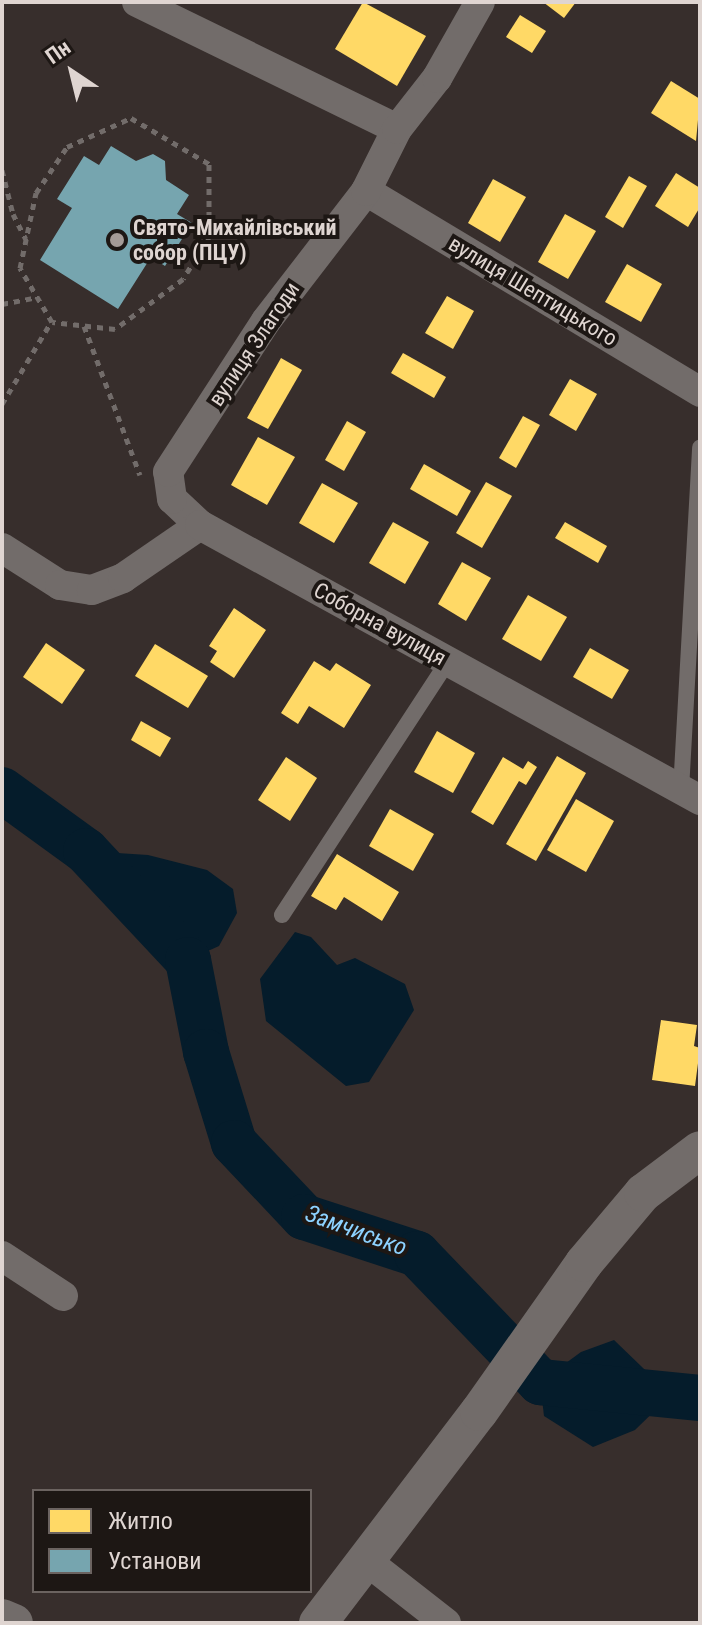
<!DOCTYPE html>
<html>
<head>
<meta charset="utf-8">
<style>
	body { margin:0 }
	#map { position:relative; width:702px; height:1625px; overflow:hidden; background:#372e2c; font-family:"Roboto Condensed",sans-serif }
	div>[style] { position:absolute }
	.water>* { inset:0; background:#051c2b }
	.homes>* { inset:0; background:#ffd966 }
	.public>* { inset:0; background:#76a5af }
	.river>* { height:46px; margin:-23px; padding:0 23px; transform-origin:23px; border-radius:23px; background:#051c2b }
	.path>* { height:5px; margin-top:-2.5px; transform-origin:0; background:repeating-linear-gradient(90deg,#726c6a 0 6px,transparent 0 12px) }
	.service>* { height:16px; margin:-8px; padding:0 8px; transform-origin:8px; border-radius:8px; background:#726c6a }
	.minor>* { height:30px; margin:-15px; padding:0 15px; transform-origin:15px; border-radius:15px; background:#726c6a }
	.tertiary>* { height:38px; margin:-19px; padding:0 19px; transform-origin:19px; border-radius:19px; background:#726c6a }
	.dots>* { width:22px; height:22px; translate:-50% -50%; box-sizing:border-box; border:4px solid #1d1714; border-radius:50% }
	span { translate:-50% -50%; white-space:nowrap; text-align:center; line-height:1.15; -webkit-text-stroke:8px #1d1714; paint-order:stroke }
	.poi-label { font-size:22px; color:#dfd5d1; font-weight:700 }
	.left { translate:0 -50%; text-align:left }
	.street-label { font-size:22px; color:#dfd5d1 }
	.water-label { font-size:24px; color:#8dd2ff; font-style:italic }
	.frame { position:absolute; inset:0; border:4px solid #dfd5d1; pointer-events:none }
	.legend { position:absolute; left:32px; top:1489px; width:280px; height:104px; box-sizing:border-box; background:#1d1714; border:2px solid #6b6360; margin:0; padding:10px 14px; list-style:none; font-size:24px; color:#dfd5d1 }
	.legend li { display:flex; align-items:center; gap:16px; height:40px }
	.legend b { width:40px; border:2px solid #6b6360 }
	.north { position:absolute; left:32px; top:32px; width:80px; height:80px; -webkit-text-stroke:6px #1d1714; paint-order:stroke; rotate:325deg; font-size:22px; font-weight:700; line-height:32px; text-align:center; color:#dfd5d1 }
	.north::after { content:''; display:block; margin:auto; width:28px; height:36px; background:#dfd5d1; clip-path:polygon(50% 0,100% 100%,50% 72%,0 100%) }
</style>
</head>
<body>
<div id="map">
	<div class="water">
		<i style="clip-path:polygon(86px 851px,148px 855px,207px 870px,233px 889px,237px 913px,219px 946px,188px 960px,119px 902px)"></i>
		<i style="clip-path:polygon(295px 932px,311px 937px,337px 965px,355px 958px,405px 984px,414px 1010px,369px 1082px,346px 1086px,266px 1021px,260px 979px)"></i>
		<i style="clip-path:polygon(614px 1340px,671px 1395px,635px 1430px,593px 1447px,544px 1416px,540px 1382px,581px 1352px)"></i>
	</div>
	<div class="homes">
		<i style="clip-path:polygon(363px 2px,426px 36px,397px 86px,335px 49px)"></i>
		<i style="clip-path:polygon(543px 2px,576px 2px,564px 18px)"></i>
		<i style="clip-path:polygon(520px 15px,546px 31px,532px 53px,506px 37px)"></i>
		<i style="clip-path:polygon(671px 81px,700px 99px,696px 141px,651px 113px)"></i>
		<i style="clip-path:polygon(676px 173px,700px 188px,700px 207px,688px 227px,655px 206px)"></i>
		<i style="clip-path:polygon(629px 176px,647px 186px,623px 228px,605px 217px)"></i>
		<i style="clip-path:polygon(493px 179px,526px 197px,500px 242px,468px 223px)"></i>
		<i style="clip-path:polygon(565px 214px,596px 231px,568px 279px,538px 262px)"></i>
		<i style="clip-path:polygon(627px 264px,662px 284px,641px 322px,605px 302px)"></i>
		<i style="clip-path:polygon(447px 296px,474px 311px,453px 349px,425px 333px)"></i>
		<i style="clip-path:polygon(403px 353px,446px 377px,434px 398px,391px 373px)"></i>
		<i style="clip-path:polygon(281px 358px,302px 370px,268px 429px,247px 418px)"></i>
		<i style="clip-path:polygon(570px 379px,597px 394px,576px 431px,549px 415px)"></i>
		<i style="clip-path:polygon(523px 416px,540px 425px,516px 468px,499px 458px)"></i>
		<i style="clip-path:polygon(347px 421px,366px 432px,344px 471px,325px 460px)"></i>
		<i style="clip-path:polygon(258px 437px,295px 457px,267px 505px,231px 485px)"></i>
		<i style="clip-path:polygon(424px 464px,471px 491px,457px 516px,410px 489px)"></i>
		<i style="clip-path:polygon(486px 482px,512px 496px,482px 548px,456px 533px)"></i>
		<i style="clip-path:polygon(322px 483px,358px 503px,334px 543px,299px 523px)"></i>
		<i style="clip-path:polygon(393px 522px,429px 542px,405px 584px,369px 563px)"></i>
		<i style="clip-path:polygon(565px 522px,607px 546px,598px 563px,555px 538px)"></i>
		<i style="clip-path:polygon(462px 562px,491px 578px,466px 621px,438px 604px)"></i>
		<i style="clip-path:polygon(528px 595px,567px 617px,541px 661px,502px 639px)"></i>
		<i style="clip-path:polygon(234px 608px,266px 630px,234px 678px,210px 662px,217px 651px,209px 646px)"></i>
		<i style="clip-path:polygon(46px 643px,85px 670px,62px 704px,23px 677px)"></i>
		<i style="clip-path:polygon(155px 644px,208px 676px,188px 708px,135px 676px)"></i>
		<i style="clip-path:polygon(590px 648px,629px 670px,612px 699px,573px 677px)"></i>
		<i style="clip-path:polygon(314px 661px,330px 671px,336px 663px,371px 685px,344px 728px,309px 706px,298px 724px,281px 713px)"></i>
		<i style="clip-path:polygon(141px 721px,171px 738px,160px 757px,131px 740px)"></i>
		<i style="clip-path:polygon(437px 731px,475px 753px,453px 793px,414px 772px)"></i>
		<i style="clip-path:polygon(557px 756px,586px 773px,536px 861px,506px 844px)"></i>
		<i style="clip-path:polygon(286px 757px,317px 778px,290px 821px,258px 800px)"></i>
		<i style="clip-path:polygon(503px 757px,523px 769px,528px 761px,537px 767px,526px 785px,519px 781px,493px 825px,471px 812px)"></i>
		<i style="clip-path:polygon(576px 799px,614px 821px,586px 872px,547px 850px)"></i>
		<i style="clip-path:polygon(390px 809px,434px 834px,413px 871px,369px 846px)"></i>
		<i style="clip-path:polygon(337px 854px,399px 892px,382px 921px,344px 897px,336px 910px,311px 896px)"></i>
		<i style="clip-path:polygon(661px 1020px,697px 1025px,694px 1046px,700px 1048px,695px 1086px,652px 1080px)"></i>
	</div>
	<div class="public">
		<i style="clip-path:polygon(111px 146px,136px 161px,153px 154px,165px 161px,166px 180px,189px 195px,177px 214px,192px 223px,165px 266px,151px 257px,118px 309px,40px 260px,72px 208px,57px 199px,84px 156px,99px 165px)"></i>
	</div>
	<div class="river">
		<i style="left:2px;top:790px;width:104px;rotate:36deg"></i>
		<i style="left:86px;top:851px;width:149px;rotate:46.9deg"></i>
		<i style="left:188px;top:960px;width:94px;rotate:78.9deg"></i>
		<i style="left:206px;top:1052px;width:95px;rotate:72.9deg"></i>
		<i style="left:234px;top:1143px;width:102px;rotate:46.6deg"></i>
		<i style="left:304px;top:1217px;width:119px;rotate:18.1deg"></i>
		<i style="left:417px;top:1254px;width:178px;rotate:46.1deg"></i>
		<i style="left:540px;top:1382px;width:161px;rotate:5.7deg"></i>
	</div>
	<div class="path">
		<i style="left:131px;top:118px;width:91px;rotate:30.5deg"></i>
		<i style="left:209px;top:164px;width:73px;rotate:90deg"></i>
		<i style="left:209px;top:237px;width:49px;rotate:121.8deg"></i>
		<i style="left:183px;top:279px;width:84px;rotate:143.7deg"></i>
		<i style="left:115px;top:329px;width:63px;rotate:-173.7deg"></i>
		<i style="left:52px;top:322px;width:63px;rotate:-120.7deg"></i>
		<i style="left:20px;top:268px;width:77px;rotate:-78deg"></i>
		<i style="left:36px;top:193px;width:55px;rotate:-56deg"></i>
		<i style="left:67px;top:147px;width:70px;rotate:-24.4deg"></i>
		<i style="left:2px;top:170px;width:45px;rotate:76deg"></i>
		<i style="left:13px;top:214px;width:28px;rotate:63deg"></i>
		<i style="left:2px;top:304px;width:36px;rotate:-11deg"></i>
		<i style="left:84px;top:326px;width:159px;rotate:69.4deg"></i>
		<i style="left:2px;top:404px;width:96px;rotate:-59.1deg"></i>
	</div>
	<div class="service">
		<i style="left:681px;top:790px;width:343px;rotate:-86.8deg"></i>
		<i style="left:282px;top:915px;width:303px;rotate:-56.8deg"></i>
	</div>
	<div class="minor">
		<i style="left:137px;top:2px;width:289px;rotate:26deg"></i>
		<i style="left:366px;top:191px;width:390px;rotate:31deg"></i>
		<i style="left:200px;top:525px;width:38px;rotate:-137deg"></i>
		<i style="left:172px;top:499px;width:27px;rotate:-98deg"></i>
		<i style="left:168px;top:472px;width:180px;rotate:-57deg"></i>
		<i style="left:266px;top:321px;width:164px;rotate:-52.4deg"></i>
		<i style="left:366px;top:191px;width:69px;rotate:-63.4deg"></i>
		<i style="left:397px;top:129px;width:65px;rotate:-51.9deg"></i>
		<i style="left:437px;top:78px;width:87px;rotate:-60.5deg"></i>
		<i style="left:2px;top:548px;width:69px;rotate:32.5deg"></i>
		<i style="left:60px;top:585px;width:32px;rotate:9deg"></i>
		<i style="left:92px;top:590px;width:33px;rotate:-21deg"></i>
		<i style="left:123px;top:578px;width:93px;rotate:-34.5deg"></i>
		<i style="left:200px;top:525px;width:571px;rotate:28.81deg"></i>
		<i style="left:2px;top:1256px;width:73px;rotate:33.3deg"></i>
		<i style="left:368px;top:1562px;width:99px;rotate:38deg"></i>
	</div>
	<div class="tertiary">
		<i style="left:2px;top:1618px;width:13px;rotate:23deg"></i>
		<i style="left:318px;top:1623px;width:265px;rotate:-52.7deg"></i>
		<i style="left:479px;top:1412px;width:182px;rotate:-54.8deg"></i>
		<i style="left:584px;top:1263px;width:92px;rotate:-49.9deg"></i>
		<i style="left:643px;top:1193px;width:71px;rotate:-37deg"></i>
	</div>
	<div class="dots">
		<i style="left:117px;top:240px;background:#a49b97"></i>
	</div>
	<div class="poi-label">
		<span class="left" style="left:133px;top:240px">Свято-Михайлівський<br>собор (ПЦУ)</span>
	</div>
	<div class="street-label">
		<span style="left:533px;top:291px;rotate:31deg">вулиця Шептицького</span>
		<span style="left:254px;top:344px;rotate:-56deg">вулиця Злагоди</span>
		<span style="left:380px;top:624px;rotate:29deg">Соборна вулиця</span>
	</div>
	<div class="water-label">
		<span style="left:356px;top:1231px;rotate:20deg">Замчисько</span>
	</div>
	<div class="frame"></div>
	<ul class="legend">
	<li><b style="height:22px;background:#ffd966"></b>Житло</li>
	<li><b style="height:22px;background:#76a5af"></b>Установи</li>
	</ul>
	<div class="north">Пн</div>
</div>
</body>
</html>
